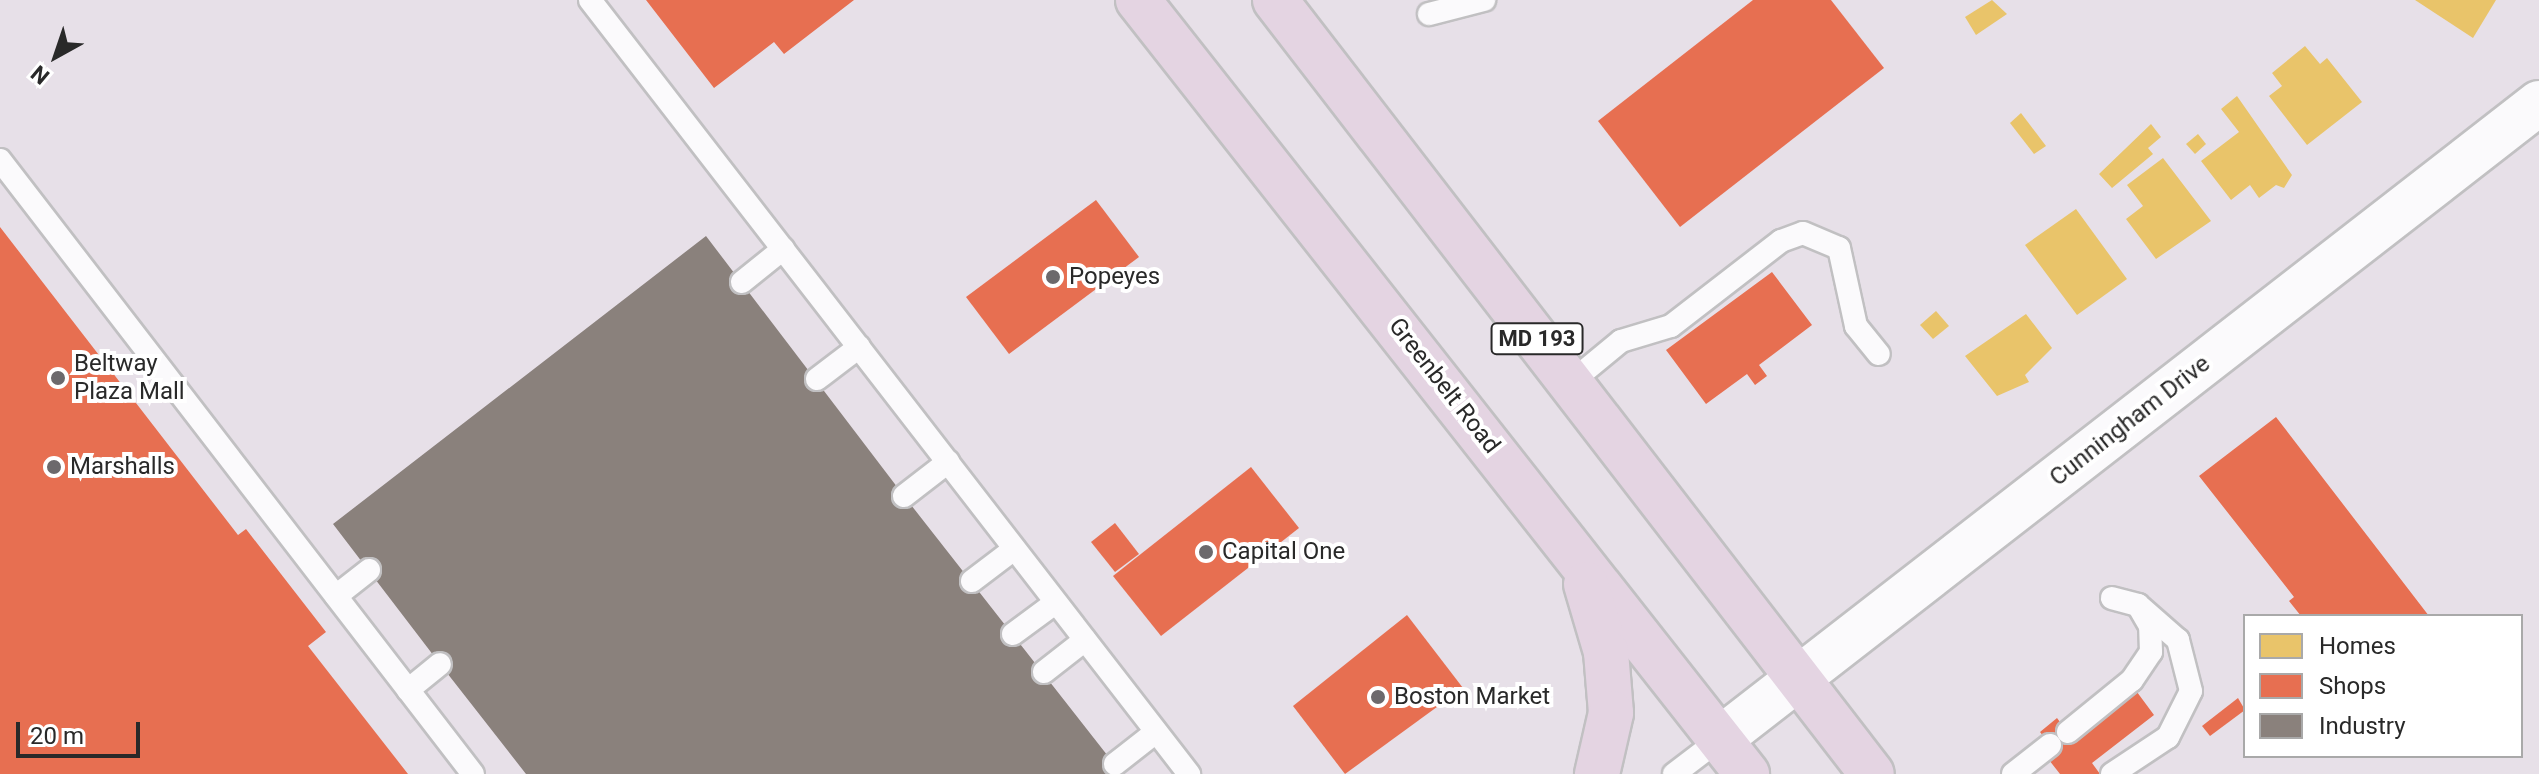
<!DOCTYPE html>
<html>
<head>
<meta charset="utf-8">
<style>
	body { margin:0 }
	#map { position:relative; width:2539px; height:774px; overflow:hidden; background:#e7e0e8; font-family:Roboto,sans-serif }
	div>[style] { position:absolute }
	.homes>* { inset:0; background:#e9c46a }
	.shops>* { inset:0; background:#e76f51 }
	.industry>* { inset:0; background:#8a817c }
	.roads { filter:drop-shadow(2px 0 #c1c0c2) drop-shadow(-2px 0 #c1c0c2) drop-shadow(0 2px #c1c0c2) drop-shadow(0 -2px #c1c0c2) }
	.service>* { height:22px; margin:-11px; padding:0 11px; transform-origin:11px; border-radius:11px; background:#fbfafc }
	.minor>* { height:44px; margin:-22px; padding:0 22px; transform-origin:22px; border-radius:22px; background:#fbfafc }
	.primary>* { height:44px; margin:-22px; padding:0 22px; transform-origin:22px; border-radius:22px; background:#e4d4e2 }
	.dots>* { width:22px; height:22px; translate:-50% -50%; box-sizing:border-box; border:4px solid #fff; border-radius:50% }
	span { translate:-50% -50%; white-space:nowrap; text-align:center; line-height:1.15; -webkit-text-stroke:8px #fff; paint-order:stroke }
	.shield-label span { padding:2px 6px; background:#fff; border:2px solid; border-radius:6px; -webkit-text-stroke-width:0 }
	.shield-label { font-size:22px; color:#292929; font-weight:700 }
	.poi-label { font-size:24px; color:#292929 }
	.left { translate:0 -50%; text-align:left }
	.street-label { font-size:24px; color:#292929 }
	.legend { position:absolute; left:2243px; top:614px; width:280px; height:144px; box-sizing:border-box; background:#fff; border:2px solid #a9a9a9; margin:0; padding:10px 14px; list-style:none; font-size:24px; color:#292929 }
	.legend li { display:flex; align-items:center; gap:16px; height:40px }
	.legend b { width:40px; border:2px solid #a9a9a9 }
	.north { position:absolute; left:16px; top:16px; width:80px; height:80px; -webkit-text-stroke:6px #fff; paint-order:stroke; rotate:220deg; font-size:22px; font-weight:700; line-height:32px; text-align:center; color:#292929 }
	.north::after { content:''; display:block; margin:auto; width:28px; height:36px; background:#292929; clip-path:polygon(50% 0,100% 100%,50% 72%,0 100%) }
	.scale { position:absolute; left:16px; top:722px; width:124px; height:36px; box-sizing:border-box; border:4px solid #292929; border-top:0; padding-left:10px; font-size:24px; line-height:28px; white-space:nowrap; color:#292929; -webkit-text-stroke:6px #fff; paint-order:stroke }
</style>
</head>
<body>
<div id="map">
	<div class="homes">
		<i style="clip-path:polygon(1992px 0,2007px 14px,1976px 35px,1965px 17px)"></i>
		<i style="clip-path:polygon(2415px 0,2496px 0,2473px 38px)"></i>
		<i style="clip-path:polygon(2305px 46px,2320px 64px,2327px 58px,2362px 102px,2307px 145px,2269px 96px,2282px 86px,2272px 73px)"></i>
		<i style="clip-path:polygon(2237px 96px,2292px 175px,2284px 188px,2276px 185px,2259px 198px,2250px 185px,2231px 200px,2201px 161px,2239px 132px,2221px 109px)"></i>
		<i style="clip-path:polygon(2021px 113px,2046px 146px,2034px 154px,2010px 123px)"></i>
		<i style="clip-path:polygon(2151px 124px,2161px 137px,2148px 148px,2153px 154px,2112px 188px,2099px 174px)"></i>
		<i style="clip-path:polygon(2198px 134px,2206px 144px,2195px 154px,2186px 144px)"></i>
		<i style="clip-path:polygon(2163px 158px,2211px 221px,2156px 259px,2126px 219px,2143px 206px,2127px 185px)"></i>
		<i style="clip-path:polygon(2076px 209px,2127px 279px,2077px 315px,2025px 245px)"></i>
		<i style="clip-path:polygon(1936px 311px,1949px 326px,1933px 339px,1920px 325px)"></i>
		<i style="clip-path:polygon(2026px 314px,2052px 348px,2025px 375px,2029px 382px,1997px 396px,1965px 356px)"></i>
	</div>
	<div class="shops">
		<i style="clip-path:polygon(646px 0,854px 0,784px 54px,774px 42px,714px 88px)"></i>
		<i style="clip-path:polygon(1753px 0,1831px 0,1884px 68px,1680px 227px,1598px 121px)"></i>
		<i style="clip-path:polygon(1096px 200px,1139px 257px,1009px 354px,966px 297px)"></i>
		<i style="clip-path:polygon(0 227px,238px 535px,246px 529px,326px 632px,308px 646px,408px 774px,0 774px)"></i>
		<i style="clip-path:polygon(1772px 272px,1812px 325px,1759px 365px,1767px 376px,1755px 385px,1747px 374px,1706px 404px,1666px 350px)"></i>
		<i style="clip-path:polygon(2276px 417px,2429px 616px,2301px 616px,2289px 601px,2294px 597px,2199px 476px)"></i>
		<i style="clip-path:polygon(1251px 467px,1299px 528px,1161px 636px,1113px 576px)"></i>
		<i style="clip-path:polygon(1115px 523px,1139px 554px,1115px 572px,1091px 542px)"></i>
		<i style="clip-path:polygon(1407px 615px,1463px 688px,1345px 774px,1293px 706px)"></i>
		<i style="clip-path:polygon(2137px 692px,2154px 715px,2092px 763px,2100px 774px,2060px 774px,2049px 760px,2057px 754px,2040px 732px,2057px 718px,2074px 741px)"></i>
		<i style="clip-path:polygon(2238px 698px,2245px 710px,2210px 736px,2202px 726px)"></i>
	</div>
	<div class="industry">
		<i style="clip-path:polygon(706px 236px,904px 496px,1122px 774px,526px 774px,440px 664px,333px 524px)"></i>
	</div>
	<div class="roads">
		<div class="service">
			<i style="left:590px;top:0;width:979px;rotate:52.26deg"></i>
			<i style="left:1429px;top:14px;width:57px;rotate:-14.3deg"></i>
			<i style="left:0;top:160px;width:775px;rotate:52.39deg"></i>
			<i style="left:742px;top:282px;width:53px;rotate:-38.8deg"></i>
			<i style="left:817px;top:379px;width:53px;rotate:-37.3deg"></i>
			<i style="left:1570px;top:383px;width:66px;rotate:-39.5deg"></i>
			<i style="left:1621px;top:341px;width:52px;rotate:-16.7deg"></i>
			<i style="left:1671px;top:326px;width:139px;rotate:-37.7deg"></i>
			<i style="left:1781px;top:241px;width:23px;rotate:-20deg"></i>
			<i style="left:1803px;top:233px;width:39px;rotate:23deg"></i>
			<i style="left:1839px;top:248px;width:80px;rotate:77.7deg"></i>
			<i style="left:1856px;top:326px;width:36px;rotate:51deg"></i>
			<i style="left:904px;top:496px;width:56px;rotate:-37.7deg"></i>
			<i style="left:972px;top:581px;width:53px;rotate:-37.3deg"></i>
			<i style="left:336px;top:596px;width:42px;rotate:-38.2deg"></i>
			<i style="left:1013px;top:634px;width:52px;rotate:-36.4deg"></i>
			<i style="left:1044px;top:672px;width:52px;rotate:-38deg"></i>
			<i style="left:408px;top:690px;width:41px;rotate:-39.1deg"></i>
			<i style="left:2068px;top:732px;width:82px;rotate:-39.1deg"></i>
			<i style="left:2132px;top:680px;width:34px;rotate:-56deg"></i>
			<i style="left:2151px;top:652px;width:26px;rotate:-92deg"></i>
			<i style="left:2150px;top:626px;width:24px;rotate:-120deg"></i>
			<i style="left:2138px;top:605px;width:27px;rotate:-165deg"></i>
			<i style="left:1115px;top:764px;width:52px;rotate:-38deg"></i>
			<i style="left:1674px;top:774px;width:58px;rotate:-37.3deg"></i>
			<i style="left:2013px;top:774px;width:47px;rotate:-38.1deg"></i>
			<i style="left:2112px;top:774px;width:67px;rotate:-33.5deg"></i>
			<i style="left:2168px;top:737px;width:51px;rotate:-63.4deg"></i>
			<i style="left:2191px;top:691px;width:53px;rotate:-104.3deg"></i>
			<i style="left:2178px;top:640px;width:53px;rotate:-138.8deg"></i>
		</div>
		<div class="minor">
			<i style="left:1720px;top:739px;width:1037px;rotate:-37.83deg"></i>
		</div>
		<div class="primary">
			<i style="left:1138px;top:0;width:985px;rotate:51.8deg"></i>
			<i style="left:1275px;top:0;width:977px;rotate:52.36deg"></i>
			<i style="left:1586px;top:584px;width:71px;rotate:73.6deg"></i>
			<i style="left:1606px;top:652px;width:61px;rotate:85.3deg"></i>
			<i style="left:1611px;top:713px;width:63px;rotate:102.9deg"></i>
		</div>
	</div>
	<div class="dots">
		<i style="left:1053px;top:277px;background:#6c696c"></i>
		<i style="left:58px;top:378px;background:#6c696c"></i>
		<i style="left:54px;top:467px;background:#6c696c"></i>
		<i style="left:1206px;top:552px;background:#6c696c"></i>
		<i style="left:1378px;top:697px;background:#6c696c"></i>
	</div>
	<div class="shield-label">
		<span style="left:1537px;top:339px">MD 193</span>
	</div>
	<div class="poi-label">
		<span class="left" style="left:1069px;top:277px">Popeyes</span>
		<span class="left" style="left:74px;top:378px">Beltway<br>Plaza Mall</span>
		<span class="left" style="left:70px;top:467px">Marshalls</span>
		<span class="left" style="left:1222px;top:552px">Capital One</span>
		<span class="left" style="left:1394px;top:697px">Boston Market</span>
	</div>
	<div class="street-label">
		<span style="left:1444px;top:386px;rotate:52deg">Greenbelt Road</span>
		<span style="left:2130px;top:421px;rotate:-38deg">Cunningham Drive</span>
	</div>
	<ul class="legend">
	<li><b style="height:22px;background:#e9c46a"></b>Homes</li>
	<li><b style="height:22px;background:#e76f51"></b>Shops</li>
	<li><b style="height:22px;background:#8a817c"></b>Industry</li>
	</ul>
	<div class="north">N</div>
	<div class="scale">20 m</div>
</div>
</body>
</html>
